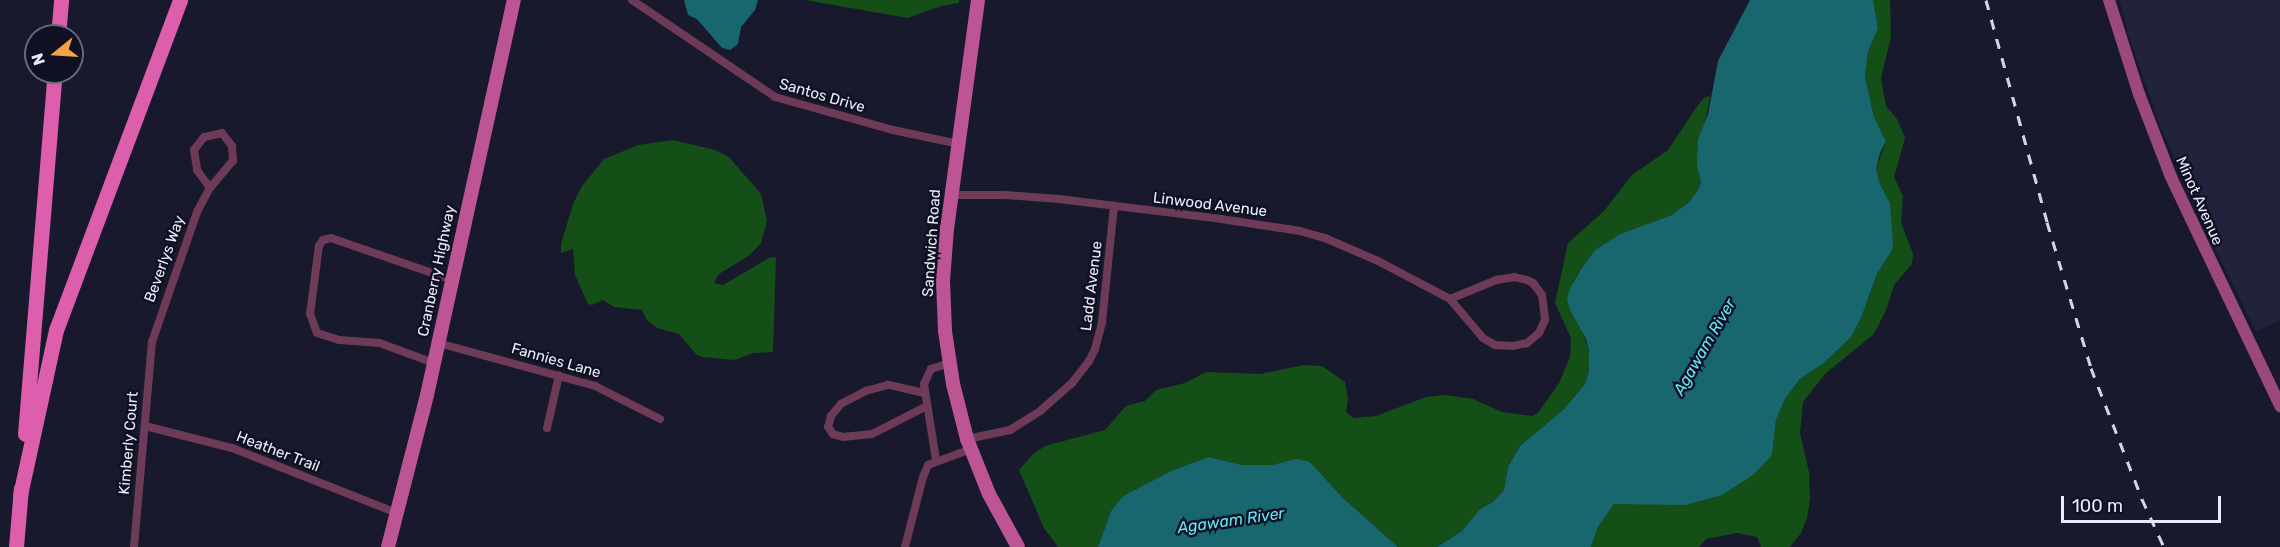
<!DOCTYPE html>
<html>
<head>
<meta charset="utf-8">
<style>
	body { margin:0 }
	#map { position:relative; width:2280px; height:547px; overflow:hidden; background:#18192d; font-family:Rubik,sans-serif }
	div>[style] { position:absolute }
	.built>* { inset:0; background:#21223c }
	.green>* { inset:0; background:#144f17 }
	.water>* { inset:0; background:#19676e }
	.minor>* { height:8px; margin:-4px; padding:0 4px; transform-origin:4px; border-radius:4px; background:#6d3a58 }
	.secondary>* { height:12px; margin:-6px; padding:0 6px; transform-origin:6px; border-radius:6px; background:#9a497a }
	.primary>* { height:14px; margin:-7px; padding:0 7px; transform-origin:7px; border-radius:7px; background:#bd5494 }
	.motorway>* { height:15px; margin:-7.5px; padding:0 7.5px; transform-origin:7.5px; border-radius:7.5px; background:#dd5eac }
	.rail>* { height:3px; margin-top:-1.5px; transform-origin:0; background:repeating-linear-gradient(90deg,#d4d5e4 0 10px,transparent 0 20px) }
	span { translate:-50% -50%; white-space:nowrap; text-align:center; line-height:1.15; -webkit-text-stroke:5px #101023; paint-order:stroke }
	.street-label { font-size:15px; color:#eaecfa }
	.water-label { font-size:16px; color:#5feaf9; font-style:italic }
	.north { position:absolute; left:24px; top:24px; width:60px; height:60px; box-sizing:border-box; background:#101023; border:2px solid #676879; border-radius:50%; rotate:252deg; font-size:16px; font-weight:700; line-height:24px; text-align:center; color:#eaecfa }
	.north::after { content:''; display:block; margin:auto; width:21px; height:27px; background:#f5a246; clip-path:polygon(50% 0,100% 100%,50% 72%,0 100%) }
	.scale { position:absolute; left:2061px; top:496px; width:160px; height:27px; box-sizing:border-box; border:3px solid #eaecfa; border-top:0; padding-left:8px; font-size:18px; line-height:21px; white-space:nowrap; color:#eaecfa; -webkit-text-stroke:4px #101023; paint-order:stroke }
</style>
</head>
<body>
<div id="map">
	<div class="built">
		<i style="clip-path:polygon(2120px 0,2280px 0,2280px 320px,2256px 331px,2212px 243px,2161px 128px,2129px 37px)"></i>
	</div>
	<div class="green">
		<i style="clip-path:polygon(805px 0,959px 0,959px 3px,941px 6px,908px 18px)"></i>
		<i style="clip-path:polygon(1873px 0,1890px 0,1891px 37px,1881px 78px,1886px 106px,1897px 119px,1905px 138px,1894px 177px,1903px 196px,1901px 222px,1913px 254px,1912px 264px,1894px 285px,1886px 310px,1874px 334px,1826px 373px,1803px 402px,1800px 433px,1809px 472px,1810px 499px,1807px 518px,1801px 533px,1790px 547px,1761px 547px,1757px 537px,1737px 533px,1706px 539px,1699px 547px,1591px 547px,1598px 527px,1614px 504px,1645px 502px,1772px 455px,1776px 420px,1785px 399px,1800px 379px,1824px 363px,1851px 337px,1861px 318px,1877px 274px,1891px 252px,1890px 203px,1880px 184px,1876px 169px,1886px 141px,1874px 117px,1865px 76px,1868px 52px,1878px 28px)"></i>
		<i style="clip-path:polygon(1710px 96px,1697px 164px,1701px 183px,1698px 190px,1689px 202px,1672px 215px,1620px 234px,1595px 250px,1582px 268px,1570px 288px,1570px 310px,1581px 327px,1589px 351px,1589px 371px,1585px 384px,1564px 409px,1520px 446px,1508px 467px,1504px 490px,1493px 502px,1480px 509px,1462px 531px,1437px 547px,1398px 547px,1343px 498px,1310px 462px,1297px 460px,1272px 465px,1242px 465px,1209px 457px,1173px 470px,1123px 496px,1111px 511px,1098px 547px,1058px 547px,1044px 528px,1019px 470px,1033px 454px,1045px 446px,1105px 430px,1126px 406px,1145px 401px,1156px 390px,1185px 383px,1206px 372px,1260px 374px,1304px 365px,1322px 366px,1345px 382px,1348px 398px,1346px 412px,1354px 418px,1376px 416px,1426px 397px,1445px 395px,1473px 399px,1502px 412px,1532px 416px,1538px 413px,1559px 383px,1570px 357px,1571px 338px,1555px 303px,1568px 243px,1604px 211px,1632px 175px,1668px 150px,1698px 105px,1704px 98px)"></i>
		<i style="clip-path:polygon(673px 140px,715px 150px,729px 157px,761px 194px,767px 221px,761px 243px,750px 255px,719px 274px,714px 283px,723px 285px,769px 258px,776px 257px,773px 352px,753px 353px,735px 360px,702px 357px,696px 354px,679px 334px,657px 328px,647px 320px,642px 310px,614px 307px,603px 300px,592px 305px,588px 304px,575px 275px,573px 249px,561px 253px,561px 244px,573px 204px,582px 186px,604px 159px,638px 145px)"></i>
	</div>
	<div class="water">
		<i style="clip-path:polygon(684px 0,758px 0,755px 10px,741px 27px,738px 44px,730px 50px,722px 48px,697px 19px,688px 15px)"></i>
		<i style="clip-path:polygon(1750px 0,1873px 0,1878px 28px,1868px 52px,1865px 76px,1874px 117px,1886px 141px,1880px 153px,1876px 169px,1880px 184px,1890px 203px,1893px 244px,1891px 252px,1877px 274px,1861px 318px,1851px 337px,1824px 363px,1800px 379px,1785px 399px,1776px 420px,1772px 455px,1753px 475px,1722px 495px,1685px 505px,1614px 504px,1598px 527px,1591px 547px,1437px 547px,1462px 531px,1480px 509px,1493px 502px,1504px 490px,1508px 467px,1520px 446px,1564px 409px,1585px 384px,1589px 371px,1589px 351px,1586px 339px,1570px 310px,1567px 299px,1570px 288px,1582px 268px,1595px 250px,1620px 234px,1672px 215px,1689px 202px,1698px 190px,1701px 183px,1697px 165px,1698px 140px,1708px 114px,1718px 61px)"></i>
		<i style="clip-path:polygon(1209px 457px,1242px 465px,1272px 465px,1297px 459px,1310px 462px,1343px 498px,1398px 547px,1098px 547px,1111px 511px,1123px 496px,1173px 470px)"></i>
	</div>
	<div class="minor">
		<i style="left:632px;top:0;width:173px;rotate:34.1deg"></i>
		<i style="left:775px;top:97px;width:123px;rotate:15.6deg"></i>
		<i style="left:893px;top:130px;width:67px;rotate:12deg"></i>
		<i style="left:951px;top:195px;width:55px"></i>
		<i style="left:1006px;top:195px;width:53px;rotate:4.3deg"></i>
		<i style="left:1059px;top:199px;width:163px;rotate:7deg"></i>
		<i style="left:1221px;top:219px;width:80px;rotate:8.6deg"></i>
		<i style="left:1300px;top:231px;width:26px;rotate:16deg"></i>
		<i style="left:1325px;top:238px;width:58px;rotate:23.5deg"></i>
		<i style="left:1378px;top:261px;width:81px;rotate:27.8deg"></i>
		<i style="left:1450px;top:299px;width:50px;rotate:-22.4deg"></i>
		<i style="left:1496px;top:280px;width:18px;rotate:-9deg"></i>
		<i style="left:1514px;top:277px;width:13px;rotate:13deg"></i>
		<i style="left:1527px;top:280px;width:7px;rotate:27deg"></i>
		<i style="left:1533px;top:283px;width:15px;rotate:53deg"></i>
		<i style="left:1542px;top:295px;width:25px;rotate:83deg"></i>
		<i style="left:1545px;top:320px;width:14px;rotate:115deg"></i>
		<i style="left:1539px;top:333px;width:16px;rotate:140deg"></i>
		<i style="left:1527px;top:343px;width:14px;rotate:168deg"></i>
		<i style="left:1513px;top:346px;width:18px;rotate:-177deg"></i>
		<i style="left:1495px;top:345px;width:14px;rotate:-150deg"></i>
		<i style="left:1483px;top:338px;width:51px;rotate:-130.2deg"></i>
		<i style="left:438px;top:343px;width:163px;rotate:15.3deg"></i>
		<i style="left:595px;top:386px;width:73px;rotate:26.9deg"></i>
		<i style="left:434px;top:363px;width:58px;rotate:-159.7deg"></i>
		<i style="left:380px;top:343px;width:41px;rotate:-175.8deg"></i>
		<i style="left:339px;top:340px;width:23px;rotate:-162deg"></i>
		<i style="left:317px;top:333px;width:20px;rotate:-110deg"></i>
		<i style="left:310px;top:314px;width:69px;rotate:-82.5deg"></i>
		<i style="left:319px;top:246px;width:7px;rotate:-56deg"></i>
		<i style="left:323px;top:240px;width:8px;rotate:-14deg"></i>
		<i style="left:331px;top:238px;width:128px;rotate:19.1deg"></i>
		<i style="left:924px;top:393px;width:37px;rotate:-167deg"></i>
		<i style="left:888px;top:385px;width:23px;rotate:165deg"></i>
		<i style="left:866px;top:391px;width:28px;rotate:153deg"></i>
		<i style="left:841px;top:404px;width:16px;rotate:130deg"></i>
		<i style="left:831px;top:416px;width:11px;rotate:105deg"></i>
		<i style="left:828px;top:427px;width:9px;rotate:54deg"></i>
		<i style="left:833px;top:434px;width:10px;rotate:17deg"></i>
		<i style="left:843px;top:437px;width:29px;rotate:-6deg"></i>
		<i style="left:872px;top:434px;width:59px;rotate:-27deg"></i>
		<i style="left:145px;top:426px;width:90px;rotate:14.2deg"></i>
		<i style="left:232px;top:448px;width:177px;rotate:21.5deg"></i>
		<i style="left:547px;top:428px;width:54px;rotate:-77.2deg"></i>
		<i style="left:967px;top:439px;width:44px;rotate:-11.8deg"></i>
		<i style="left:1010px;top:430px;width:36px;rotate:-32deg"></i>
		<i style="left:1040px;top:411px;width:43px;rotate:-41.2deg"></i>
		<i style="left:1072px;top:383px;width:28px;rotate:-52deg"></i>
		<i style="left:1089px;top:361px;width:13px;rotate:-63deg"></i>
		<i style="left:1095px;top:349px;width:28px;rotate:-75deg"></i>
		<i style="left:1102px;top:322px;width:117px;rotate:-84.1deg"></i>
		<i style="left:936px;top:460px;width:77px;rotate:-99deg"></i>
		<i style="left:924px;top:384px;width:17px;rotate:-65deg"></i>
		<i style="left:931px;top:369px;width:19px;rotate:-18deg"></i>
		<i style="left:134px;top:547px;width:206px;rotate:-85deg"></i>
		<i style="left:152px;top:342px;width:138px;rotate:-70.9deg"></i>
		<i style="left:197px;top:212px;width:27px;rotate:-62deg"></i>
		<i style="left:210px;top:188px;width:35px;rotate:-50deg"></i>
		<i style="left:233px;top:161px;width:15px;rotate:-94deg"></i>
		<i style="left:232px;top:146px;width:16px;rotate:-128deg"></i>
		<i style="left:222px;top:133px;width:18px;rotate:167deg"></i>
		<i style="left:204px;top:137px;width:16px;rotate:128deg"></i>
		<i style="left:194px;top:150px;width:20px;rotate:81deg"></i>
		<i style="left:197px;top:170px;width:22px;rotate:54deg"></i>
		<i style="left:905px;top:547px;width:72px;rotate:-75.6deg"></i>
		<i style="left:923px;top:477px;width:13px;rotate:-67deg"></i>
		<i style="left:928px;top:465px;width:46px;rotate:-20.4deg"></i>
	</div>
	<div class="secondary">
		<i style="left:2109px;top:0;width:99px;rotate:72.3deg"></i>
		<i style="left:2139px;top:94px;width:89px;rotate:68.9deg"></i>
		<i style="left:2171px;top:177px;width:254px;rotate:64.5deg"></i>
	</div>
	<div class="primary">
		<i style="left:978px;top:0;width:230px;rotate:97.7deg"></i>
		<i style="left:947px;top:228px;width:53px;rotate:94.3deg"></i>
		<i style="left:943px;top:281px;width:50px;rotate:87.7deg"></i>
		<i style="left:945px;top:331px;width:54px;rotate:81.4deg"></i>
		<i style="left:953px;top:384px;width:57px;rotate:75.7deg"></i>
		<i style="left:967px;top:439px;width:59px;rotate:68.2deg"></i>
		<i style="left:989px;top:494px;width:60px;rotate:61.3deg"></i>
		<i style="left:388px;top:547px;width:157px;rotate:-75.6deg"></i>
		<i style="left:427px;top:395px;width:404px;rotate:-77.6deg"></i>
	</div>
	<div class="motorway">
		<i style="left:58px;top:36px;width:36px;rotate:-85deg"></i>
		<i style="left:25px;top:434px;width:363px;rotate:-85.3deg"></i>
		<i style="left:20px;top:495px;width:169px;rotate:-77.7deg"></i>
		<i style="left:56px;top:330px;width:353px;rotate:-69.4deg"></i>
		<i style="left:16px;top:547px;width:59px;rotate:-85.2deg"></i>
	</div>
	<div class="rail">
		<i style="left:1986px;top:0;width:230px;rotate:74.6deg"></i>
		<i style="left:2047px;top:222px;width:152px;rotate:73.2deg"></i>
		<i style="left:2091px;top:368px;width:141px;rotate:68.7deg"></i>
		<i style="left:2142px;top:499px;width:53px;rotate:65.4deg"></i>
	</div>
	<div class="street-label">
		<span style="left:822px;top:96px;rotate:16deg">Santos Drive</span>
		<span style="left:2199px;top:201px;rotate:66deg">Minot Avenue</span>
		<span style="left:1210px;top:205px;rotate:7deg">Linwood Avenue</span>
		<span style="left:932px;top:243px;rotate:-86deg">Sandwich Road</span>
		<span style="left:165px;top:259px;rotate:-70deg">Beverlys Way</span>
		<span style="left:437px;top:271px;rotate:-78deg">Cranberry Highway</span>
		<span style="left:1092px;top:286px;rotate:-83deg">Ladd Avenue</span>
		<span style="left:556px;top:361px;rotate:16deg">Fannies Lane</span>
		<span style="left:129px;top:443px;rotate:-85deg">Kimberly Court</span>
		<span style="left:278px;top:452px;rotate:21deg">Heather Trail</span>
	</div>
	<div class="water-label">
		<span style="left:1705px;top:347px;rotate:-60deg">Agawam River</span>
		<span style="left:1231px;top:521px;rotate:-8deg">Agawam River</span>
	</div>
	<div class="north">N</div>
	<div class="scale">100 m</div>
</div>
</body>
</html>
